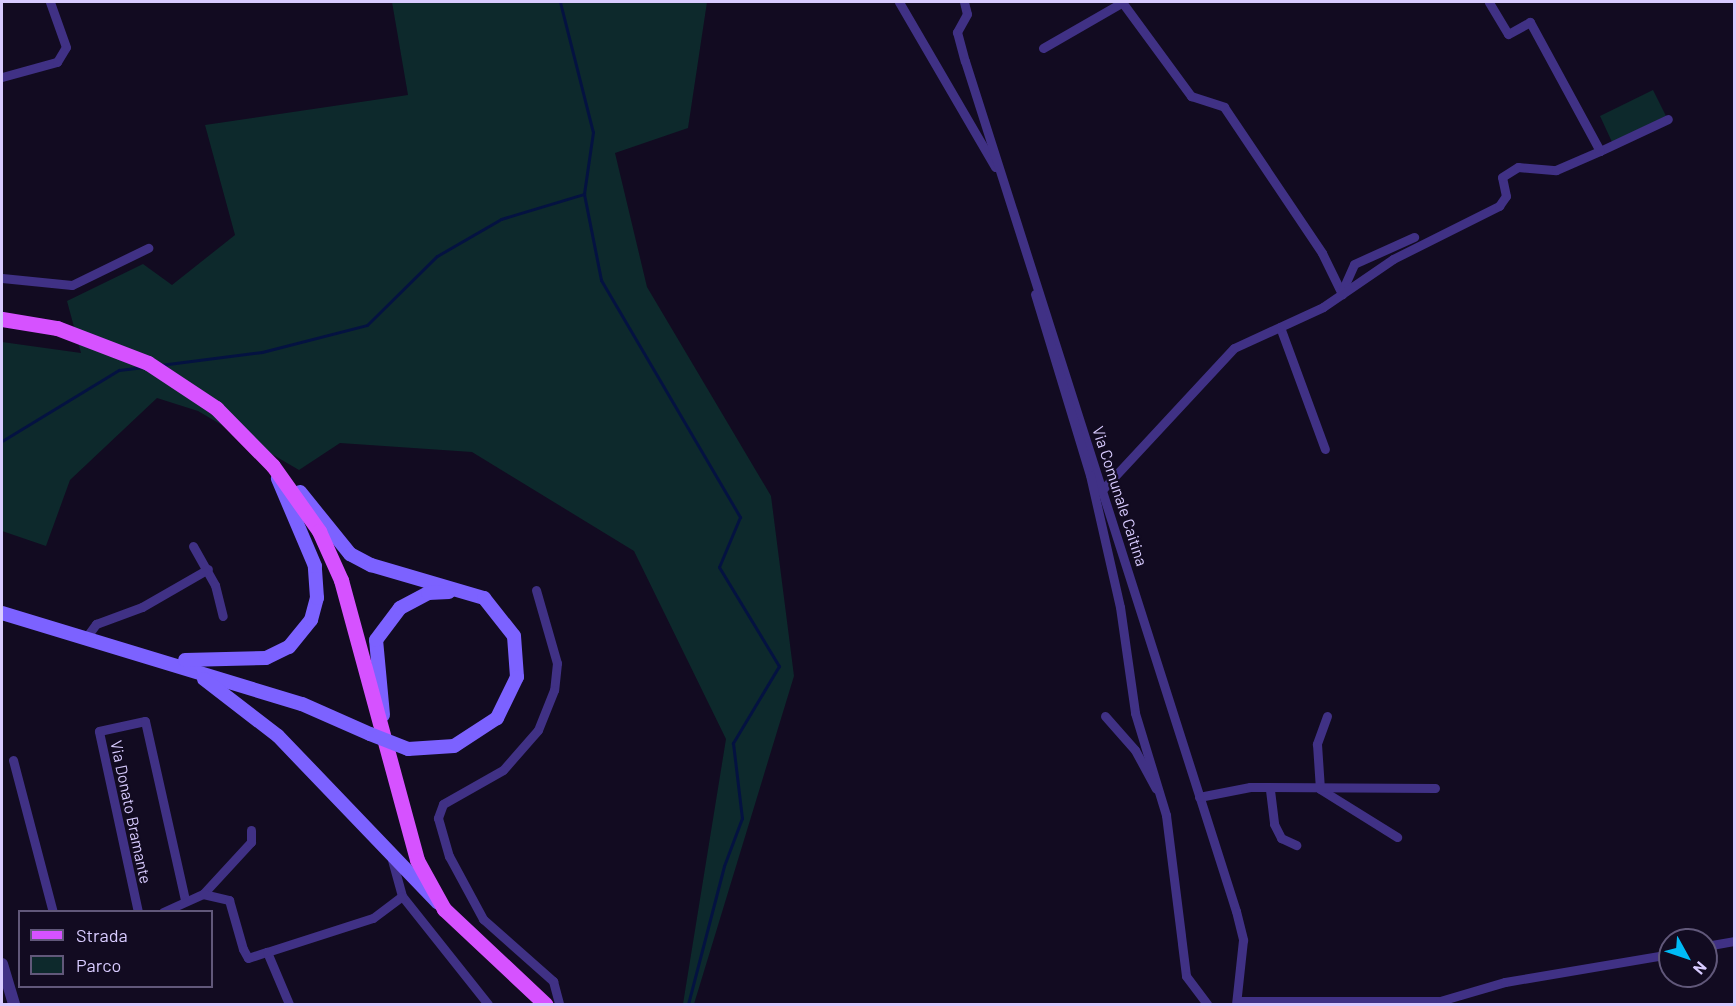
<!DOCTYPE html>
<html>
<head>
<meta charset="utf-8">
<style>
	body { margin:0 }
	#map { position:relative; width:1736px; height:1006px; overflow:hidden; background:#120b21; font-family:Barlow,sans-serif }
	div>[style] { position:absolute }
	.green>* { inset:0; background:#0d292c }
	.stream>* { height:3px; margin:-1.5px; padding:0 1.5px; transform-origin:1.5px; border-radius:1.5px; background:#041241 }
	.minor>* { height:9px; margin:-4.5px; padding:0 4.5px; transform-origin:4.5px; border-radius:4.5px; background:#403185 }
	.tertiary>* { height:12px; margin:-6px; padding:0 6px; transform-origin:6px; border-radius:6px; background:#403185 }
	.secondary>* { height:14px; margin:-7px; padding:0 7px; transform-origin:7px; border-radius:7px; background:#7c62ff }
	.primary>* { height:15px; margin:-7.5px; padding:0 7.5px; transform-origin:7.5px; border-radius:7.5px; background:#d652ff }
	.secondary-bridge>* { height:14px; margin:-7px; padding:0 7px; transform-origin:7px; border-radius:7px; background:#7c62ff }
	span { translate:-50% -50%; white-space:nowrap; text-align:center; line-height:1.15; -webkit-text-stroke:4.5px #120b21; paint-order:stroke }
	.street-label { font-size:16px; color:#d8cbff }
	.frame { position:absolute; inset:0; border:3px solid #d8cbff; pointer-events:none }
	.legend { position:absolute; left:18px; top:910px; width:195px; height:78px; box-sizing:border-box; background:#120b21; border:2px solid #61587a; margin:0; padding:8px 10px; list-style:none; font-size:18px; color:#d8cbff }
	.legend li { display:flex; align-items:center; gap:12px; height:30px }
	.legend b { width:30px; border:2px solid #61587a }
	.north { position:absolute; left:1658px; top:928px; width:60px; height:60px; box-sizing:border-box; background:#120b21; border:2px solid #61587a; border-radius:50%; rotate:130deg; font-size:16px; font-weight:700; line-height:24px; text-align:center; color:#d8cbff }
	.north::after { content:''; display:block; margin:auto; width:21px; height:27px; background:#00bbf6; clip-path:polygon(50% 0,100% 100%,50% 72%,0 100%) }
</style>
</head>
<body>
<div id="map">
	<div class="green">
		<i style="clip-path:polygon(392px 2px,707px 2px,688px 128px,615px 153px,647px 287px,771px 496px,794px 676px,694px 1004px,683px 1004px,726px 739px,634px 551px,472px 452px,340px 443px,299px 470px,198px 411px,157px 398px,70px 480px,46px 546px,2px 531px,2px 342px,81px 353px,67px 301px,143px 264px,172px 285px,235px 235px,205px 125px,408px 95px)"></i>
		<i style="clip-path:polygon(1653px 90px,1666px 116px,1612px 142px,1600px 116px)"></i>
	</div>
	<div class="stream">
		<i style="left:560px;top:2px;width:134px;rotate:75.8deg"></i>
		<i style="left:593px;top:132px;width:63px;rotate:98.3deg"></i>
		<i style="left:584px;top:194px;width:88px;rotate:78.8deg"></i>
		<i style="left:601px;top:280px;width:275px;rotate:59.6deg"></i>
		<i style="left:740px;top:517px;width:54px;rotate:112.8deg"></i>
		<i style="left:719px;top:567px;width:116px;rotate:58.8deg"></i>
		<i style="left:779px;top:666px;width:90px;rotate:120.9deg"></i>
		<i style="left:733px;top:743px;width:76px;rotate:83.2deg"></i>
		<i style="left:742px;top:818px;width:51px;rotate:110.6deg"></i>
		<i style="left:724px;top:866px;width:143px;rotate:104.6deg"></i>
		<i style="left:160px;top:365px;width:103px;rotate:-7.3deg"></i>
		<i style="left:262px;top:352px;width:108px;rotate:-14.4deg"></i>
		<i style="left:367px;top:325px;width:98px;rotate:-44.6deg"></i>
		<i style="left:437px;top:256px;width:74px;rotate:-30deg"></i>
		<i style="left:501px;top:219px;width:87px;rotate:-16.8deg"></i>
		<i style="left:2px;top:441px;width:137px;rotate:-31.3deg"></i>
		<i style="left:119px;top:370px;width:23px;rotate:-7deg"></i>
	</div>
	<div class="minor">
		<i style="left:899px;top:2px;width:191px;rotate:59.8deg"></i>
		<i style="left:964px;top:2px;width:12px;rotate:76deg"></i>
		<i style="left:967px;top:14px;width:21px;rotate:119deg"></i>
		<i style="left:957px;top:32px;width:30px;rotate:75deg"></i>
		<i style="left:965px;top:61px;width:892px;rotate:72.32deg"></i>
		<i style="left:1236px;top:911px;width:30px;rotate:76deg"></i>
		<i style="left:1243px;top:940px;width:64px;rotate:96.2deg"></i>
		<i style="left:1122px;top:2px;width:117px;rotate:53.7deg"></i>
		<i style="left:1191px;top:96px;width:35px;rotate:18deg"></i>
		<i style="left:1224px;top:107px;width:176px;rotate:56.1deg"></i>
		<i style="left:1322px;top:253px;width:46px;rotate:64deg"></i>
		<i style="left:1043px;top:48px;width:92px;rotate:-29.9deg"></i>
		<i style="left:2px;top:77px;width:57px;rotate:-15.3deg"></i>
		<i style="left:57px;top:62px;width:17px;rotate:-59deg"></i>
		<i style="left:66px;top:47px;width:48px;rotate:-109.6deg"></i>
		<i style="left:1600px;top:151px;width:75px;rotate:-25.2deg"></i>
		<i style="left:2px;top:278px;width:70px;rotate:5.7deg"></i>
		<i style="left:72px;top:285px;width:85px;rotate:-26deg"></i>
		<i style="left:1343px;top:289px;width:27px;rotate:-66deg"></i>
		<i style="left:1354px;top:264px;width:66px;rotate:-24.2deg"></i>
		<i style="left:1035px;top:294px;width:189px;rotate:73.1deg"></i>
		<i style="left:1090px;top:475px;width:135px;rotate:77.2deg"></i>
		<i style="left:1120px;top:607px;width:107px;rotate:81.9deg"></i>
		<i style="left:1135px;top:713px;width:107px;rotate:73.1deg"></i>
		<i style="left:1166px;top:815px;width:162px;rotate:82.9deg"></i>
		<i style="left:1186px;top:976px;width:35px;rotate:53deg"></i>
		<i style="left:1280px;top:327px;width:130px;rotate:69.8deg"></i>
		<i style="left:1102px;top:490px;width:194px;rotate:-47.1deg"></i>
		<i style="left:1234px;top:348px;width:98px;rotate:-24.7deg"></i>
		<i style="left:1323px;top:307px;width:85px;rotate:-34.4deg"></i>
		<i style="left:1393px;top:259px;width:119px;rotate:-26.6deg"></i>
		<i style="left:1499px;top:206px;width:12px;rotate:-55deg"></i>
		<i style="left:1506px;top:196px;width:19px;rotate:-102deg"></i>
		<i style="left:1502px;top:177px;width:19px;rotate:-32deg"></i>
		<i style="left:1518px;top:167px;width:38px;rotate:5deg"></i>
		<i style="left:1556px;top:170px;width:48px;rotate:-23.4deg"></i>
		<i style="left:1600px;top:151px;width:147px;rotate:-118.5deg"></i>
		<i style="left:1530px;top:22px;width:25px;rotate:151deg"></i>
		<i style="left:1508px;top:34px;width:37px;rotate:-121deg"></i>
		<i style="left:193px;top:546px;width:45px;rotate:60.6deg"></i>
		<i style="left:215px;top:585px;width:32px;rotate:76deg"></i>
		<i style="left:536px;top:590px;width:76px;rotate:74deg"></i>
		<i style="left:557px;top:663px;width:27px;rotate:96deg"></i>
		<i style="left:554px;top:690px;width:43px;rotate:111.8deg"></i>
		<i style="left:538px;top:730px;width:53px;rotate:131.2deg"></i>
		<i style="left:503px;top:770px;width:69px;rotate:150.5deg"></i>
		<i style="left:443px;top:804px;width:15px;rotate:110deg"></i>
		<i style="left:438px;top:818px;width:40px;rotate:74deg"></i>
		<i style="left:449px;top:856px;width:72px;rotate:61.6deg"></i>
		<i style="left:483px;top:919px;width:94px;rotate:41.5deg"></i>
		<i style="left:553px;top:981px;width:24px;rotate:75deg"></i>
		<i style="left:88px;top:635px;width:14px;rotate:-54deg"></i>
		<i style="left:96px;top:624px;width:49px;rotate:-20.3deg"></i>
		<i style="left:142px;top:607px;width:76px;rotate:-29.9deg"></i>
		<i style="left:1105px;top:716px;width:45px;rotate:48.6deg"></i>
		<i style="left:1135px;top:750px;width:44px;rotate:61.7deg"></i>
		<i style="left:1327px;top:716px;width:30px;rotate:110deg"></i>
		<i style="left:1317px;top:744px;width:45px;rotate:86.2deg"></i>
		<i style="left:1320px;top:789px;width:91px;rotate:31.9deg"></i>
		<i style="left:13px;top:760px;width:157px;rotate:75.3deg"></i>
		<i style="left:1270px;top:790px;width:34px;rotate:83deg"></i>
		<i style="left:1274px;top:824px;width:16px;rotate:63deg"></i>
		<i style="left:1281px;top:838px;width:17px;rotate:25deg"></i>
		<i style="left:1199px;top:797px;width:52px;rotate:-11.1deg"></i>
		<i style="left:1250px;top:787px;width:185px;rotate:0.3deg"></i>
		<i style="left:391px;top:856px;width:41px;rotate:74.6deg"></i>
		<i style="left:402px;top:896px;width:138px;rotate:51.5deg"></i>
		<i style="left:203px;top:894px;width:71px;rotate:-47.3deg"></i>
		<i style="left:251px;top:842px;width:12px;rotate:-90deg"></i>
		<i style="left:138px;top:912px;width:185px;rotate:-102.2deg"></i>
		<i style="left:99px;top:731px;width:47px;rotate:-12.3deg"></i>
		<i style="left:145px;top:721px;width:183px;rotate:77.4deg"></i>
		<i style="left:163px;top:912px;width:44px;rotate:-24.2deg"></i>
		<i style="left:203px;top:894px;width:27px;rotate:13deg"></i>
		<i style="left:229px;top:900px;width:51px;rotate:74.1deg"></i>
		<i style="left:243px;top:949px;width:10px;rotate:61deg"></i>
		<i style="left:248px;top:958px;width:20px;rotate:-18deg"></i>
		<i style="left:267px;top:952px;width:56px;rotate:67.1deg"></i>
		<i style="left:1706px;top:946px;width:28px;rotate:-10deg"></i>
		<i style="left:267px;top:952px;width:111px;rotate:-17.8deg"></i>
		<i style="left:373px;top:918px;width:36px;rotate:-37deg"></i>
		<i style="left:1238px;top:1001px;width:202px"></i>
		<i style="left:1440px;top:1001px;width:68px;rotate:-16.3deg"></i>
		<i style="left:1505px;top:982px;width:167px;rotate:-9.6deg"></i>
	</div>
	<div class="tertiary">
		<i style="left:2px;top:964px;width:42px;rotate:73.3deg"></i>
	</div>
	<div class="secondary">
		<i style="left:300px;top:492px;width:80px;rotate:51.1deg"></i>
		<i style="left:350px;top:554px;width:24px;rotate:28deg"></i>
		<i style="left:371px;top:565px;width:118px;rotate:16.3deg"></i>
		<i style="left:484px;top:598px;width:48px;rotate:51.7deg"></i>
		<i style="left:514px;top:636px;width:41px;rotate:85.8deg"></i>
		<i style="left:517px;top:677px;width:46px;rotate:116deg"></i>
		<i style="left:497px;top:718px;width:51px;rotate:146.9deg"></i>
		<i style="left:454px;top:746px;width:46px;rotate:176.3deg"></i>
		<i style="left:2px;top:613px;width:313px;rotate:16.9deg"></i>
		<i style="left:302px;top:704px;width:74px;rotate:23.8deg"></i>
		<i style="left:185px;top:660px;width:81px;rotate:-1.4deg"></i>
		<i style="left:266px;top:658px;width:25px;rotate:-26deg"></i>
		<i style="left:289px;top:647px;width:35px;rotate:-51deg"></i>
		<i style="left:311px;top:620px;width:23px;rotate:-75deg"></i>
		<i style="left:317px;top:598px;width:32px;rotate:-94deg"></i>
		<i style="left:315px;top:566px;width:95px;rotate:-113deg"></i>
		<i style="left:204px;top:679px;width:93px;rotate:37.6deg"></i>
		<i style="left:278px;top:736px;width:231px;rotate:46.2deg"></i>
		<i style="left:383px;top:715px;width:75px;rotate:-95.3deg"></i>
		<i style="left:376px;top:640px;width:40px;rotate:-53deg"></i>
		<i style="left:400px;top:608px;width:32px;rotate:-28deg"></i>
		<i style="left:428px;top:593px;width:21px;rotate:-3deg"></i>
	</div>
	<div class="primary">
		<i style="left:2px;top:319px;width:56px;rotate:9.3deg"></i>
		<i style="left:57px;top:328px;width:97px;rotate:21deg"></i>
		<i style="left:148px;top:363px;width:82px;rotate:33.5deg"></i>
		<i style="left:216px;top:408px;width:81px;rotate:45.5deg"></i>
		<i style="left:273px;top:466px;width:80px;rotate:54.7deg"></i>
		<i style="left:319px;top:531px;width:54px;rotate:65.8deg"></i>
		<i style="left:341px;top:580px;width:290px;rotate:74.8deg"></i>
		<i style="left:417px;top:860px;width:56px;rotate:61.1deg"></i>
		<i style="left:444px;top:909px;width:139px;rotate:43.2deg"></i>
	</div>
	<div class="secondary-bridge">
		<i style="left:370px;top:734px;width:41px;rotate:21.5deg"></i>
	</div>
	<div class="street-label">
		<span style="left:1120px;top:496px;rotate:72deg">Via Comunale Caitina</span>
		<span style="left:131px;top:812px;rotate:78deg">Via Donato Bramante</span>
	</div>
	<div class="frame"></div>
	<ul class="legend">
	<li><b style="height:8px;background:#d652ff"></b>Strada</li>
	<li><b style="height:16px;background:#0d292c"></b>Parco</li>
	</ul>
	<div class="north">N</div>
</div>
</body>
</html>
